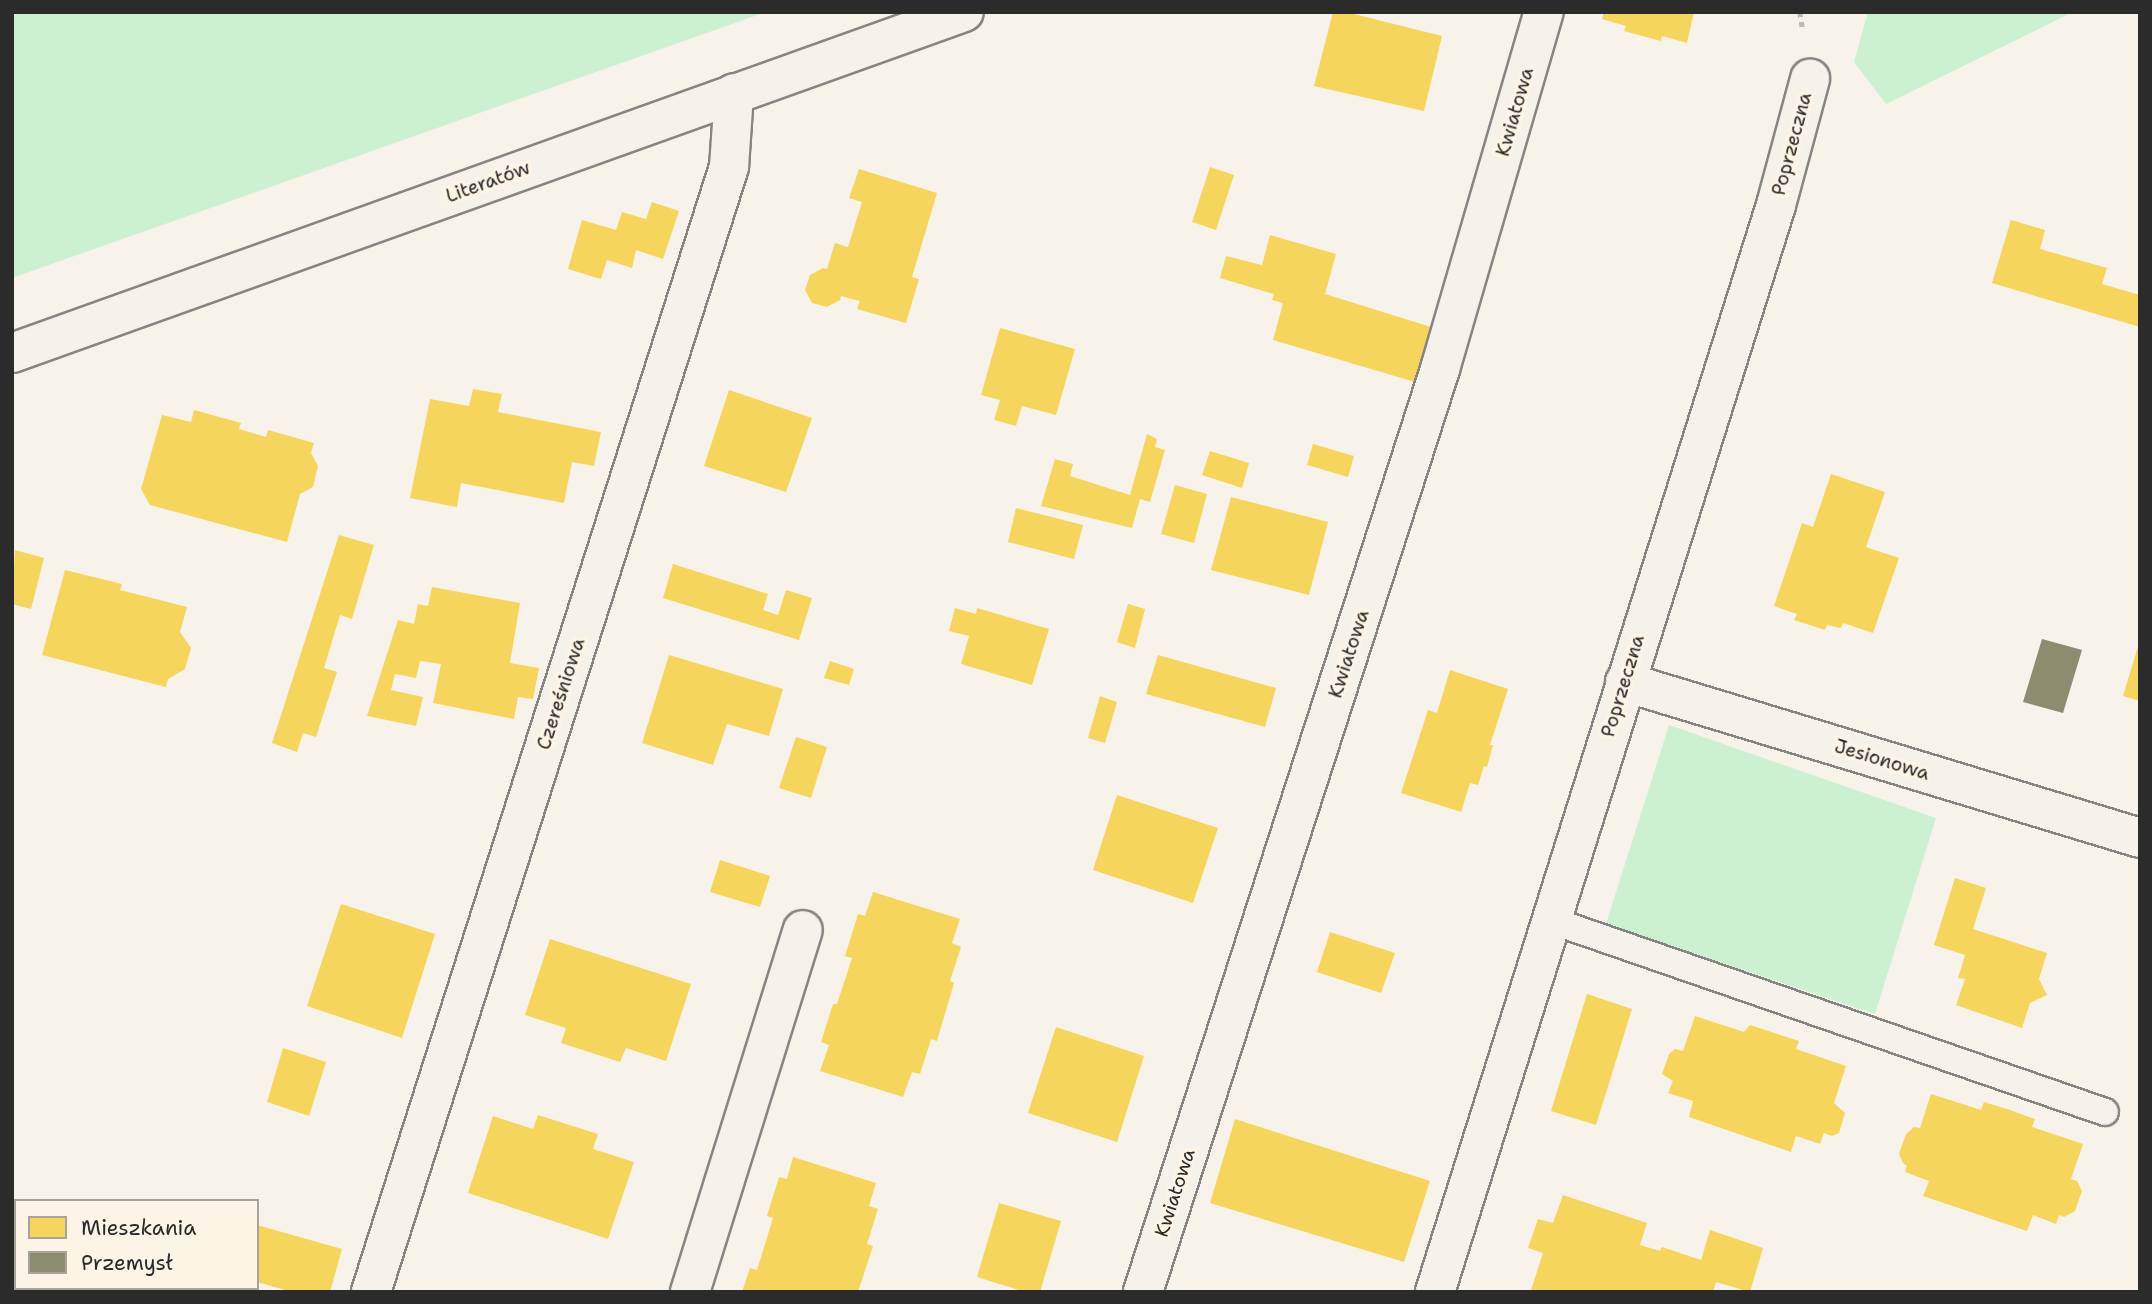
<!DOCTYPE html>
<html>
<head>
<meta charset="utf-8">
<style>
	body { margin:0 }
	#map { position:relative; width:2152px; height:1304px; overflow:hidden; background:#f7f3ea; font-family:"Shantell Sans",sans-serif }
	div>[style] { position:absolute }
	.green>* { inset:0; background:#ccf1d1 }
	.homes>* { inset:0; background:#f6d55c }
	.industry>* { inset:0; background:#8c8c6e }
	.path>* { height:4.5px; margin-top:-2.25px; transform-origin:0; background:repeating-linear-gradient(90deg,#bbb8b4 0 5px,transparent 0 10px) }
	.roads { filter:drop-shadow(2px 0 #878581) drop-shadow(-2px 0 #878581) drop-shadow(0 2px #878581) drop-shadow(0 -2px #878581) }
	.lane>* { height:26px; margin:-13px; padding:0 13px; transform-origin:13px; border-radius:13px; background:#f5f2ec }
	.street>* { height:38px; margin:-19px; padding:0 19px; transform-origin:19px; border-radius:19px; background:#f5f2ec }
	.secondary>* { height:38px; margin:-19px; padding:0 19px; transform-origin:19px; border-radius:19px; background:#f5f2ec }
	span { translate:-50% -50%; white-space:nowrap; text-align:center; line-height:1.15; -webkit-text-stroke:7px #fcf5e5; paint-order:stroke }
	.street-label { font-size:19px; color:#2b2b2b }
	.frame { position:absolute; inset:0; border:14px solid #2b2b2b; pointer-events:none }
	.legend { position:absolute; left:14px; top:1199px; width:245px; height:91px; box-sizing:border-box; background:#fcf5e5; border:2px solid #a8a49b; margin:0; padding:9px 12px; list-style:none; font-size:21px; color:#2b2b2b }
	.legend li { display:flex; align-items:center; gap:14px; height:35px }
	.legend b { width:35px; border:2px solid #a8a49b }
</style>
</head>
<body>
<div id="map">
	<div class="green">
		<i style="clip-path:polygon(12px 12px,766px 12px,12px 278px)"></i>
		<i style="clip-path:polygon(1868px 12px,2073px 12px,1886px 104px,1854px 62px)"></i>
		<i style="clip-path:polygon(1669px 725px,1936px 818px,1875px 1014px,1606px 924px)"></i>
	</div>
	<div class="homes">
		<i style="clip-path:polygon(1333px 12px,1346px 12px,1442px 36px,1424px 111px,1314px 86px)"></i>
		<i style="clip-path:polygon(1604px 12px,1694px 12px,1687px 43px,1662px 36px,1661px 41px,1624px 31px,1626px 26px,1602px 19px)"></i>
		<i style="clip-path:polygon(1210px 167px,1234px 175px,1216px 230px,1192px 222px)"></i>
		<i style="clip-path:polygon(859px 169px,937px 193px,912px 277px,919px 279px,906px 323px,857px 309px,860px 301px,841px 296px,840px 300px,827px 307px,812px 303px,805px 290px,810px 275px,823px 268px,827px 269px,835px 243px,848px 247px,862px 202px,849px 198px)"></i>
		<i style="clip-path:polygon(652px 202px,679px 211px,663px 259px,636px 250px,632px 268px,607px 260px,601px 279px,568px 269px,582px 220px,616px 230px,622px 212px,646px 219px)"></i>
		<i style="clip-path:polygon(2011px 220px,2045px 230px,2040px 249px,2107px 268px,2102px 284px,2140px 295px,2140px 327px,1992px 283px)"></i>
		<i style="clip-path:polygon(1270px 235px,1336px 254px,1325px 294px,1431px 327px,1415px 382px,1273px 340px,1283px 303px,1272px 300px,1274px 294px,1220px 278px,1226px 256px,1262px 265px)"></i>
		<i style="clip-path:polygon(1000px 328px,1075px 349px,1056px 415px,1022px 406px,1016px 426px,994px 420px,1000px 400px,981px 395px)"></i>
		<i style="clip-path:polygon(473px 389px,502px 394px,498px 412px,601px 432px,594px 466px,572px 462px,564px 503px,461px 483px,457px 507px,410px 498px,430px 399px,469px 406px)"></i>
		<i style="clip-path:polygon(729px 390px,812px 418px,786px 492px,704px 466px)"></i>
		<i style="clip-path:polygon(194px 410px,241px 423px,239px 429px,266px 437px,268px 430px,314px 443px,311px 453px,318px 466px,313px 487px,300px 494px,287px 542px,150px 505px,141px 489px,162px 415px,191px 422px)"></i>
		<i style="clip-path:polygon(1147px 434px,1157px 439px,1155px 447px,1165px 450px,1150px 502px,1140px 499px,1132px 528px,1041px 506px,1055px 459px,1073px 464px,1070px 476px,1130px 495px)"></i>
		<i style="clip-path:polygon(1313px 444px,1354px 456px,1348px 477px,1307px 465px)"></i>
		<i style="clip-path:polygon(1210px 451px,1249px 463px,1242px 488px,1202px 475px)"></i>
		<i style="clip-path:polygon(1831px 474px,1885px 492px,1866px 547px,1899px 558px,1873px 633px,1843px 623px,1841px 628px,1827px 625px,1825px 630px,1794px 620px,1797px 614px,1774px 606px,1802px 523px,1813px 527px)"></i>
		<i style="clip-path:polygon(1175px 485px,1207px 494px,1194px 543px,1161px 534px)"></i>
		<i style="clip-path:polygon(1231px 497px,1328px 522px,1309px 595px,1211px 570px)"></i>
		<i style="clip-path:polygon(1016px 508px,1083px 525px,1074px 559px,1008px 542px)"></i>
		<i style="clip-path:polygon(339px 535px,374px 545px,352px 619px,340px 615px,324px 668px,337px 672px,316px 737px,303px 733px,297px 752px,272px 743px)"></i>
		<i style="clip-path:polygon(15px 550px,44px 558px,31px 609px,12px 604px)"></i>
		<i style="clip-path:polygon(673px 564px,768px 594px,763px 610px,778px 615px,786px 590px,812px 598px,799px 640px,663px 598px)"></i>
		<i style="clip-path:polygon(65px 570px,122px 584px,120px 590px,187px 607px,180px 632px,191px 648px,185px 669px,168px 679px,166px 687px,42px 655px)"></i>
		<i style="clip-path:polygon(432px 587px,520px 603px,510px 663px,539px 668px,533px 699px,518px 697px,514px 719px,433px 703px,441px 664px,420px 661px,416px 678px,395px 674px,391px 690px,423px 697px,416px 726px,367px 716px,398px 620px,414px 624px,418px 604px,428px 606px)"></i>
		<i style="clip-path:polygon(1128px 604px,1145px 609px,1135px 648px,1117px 642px)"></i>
		<i style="clip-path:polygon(955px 608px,976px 614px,977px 608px,1049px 629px,1032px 685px,961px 664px,969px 636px,949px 631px)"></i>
		<i style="clip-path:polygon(2139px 643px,2140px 643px,2140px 701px,2123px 696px)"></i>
		<i style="clip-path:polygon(669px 655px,783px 689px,769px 736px,727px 724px,713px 765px,642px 743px)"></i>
		<i style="clip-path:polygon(1158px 655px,1276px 688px,1265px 727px,1146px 694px)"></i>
		<i style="clip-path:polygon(830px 661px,854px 669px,849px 685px,824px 678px)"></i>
		<i style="clip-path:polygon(1450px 670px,1508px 689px,1490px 745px,1493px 745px,1487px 767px,1484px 766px,1478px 785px,1470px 783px,1461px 812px,1401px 793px,1428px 710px,1437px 713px)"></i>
		<i style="clip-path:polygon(1100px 696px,1117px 702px,1105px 743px,1088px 738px)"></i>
		<i style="clip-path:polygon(796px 737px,827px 747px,811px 798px,779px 788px)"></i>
		<i style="clip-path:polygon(1117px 795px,1218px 828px,1193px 903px,1093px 870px)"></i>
		<i style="clip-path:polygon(720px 860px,770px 876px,760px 907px,710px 892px)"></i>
		<i style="clip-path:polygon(1955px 878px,1986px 888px,1973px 929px,2047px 953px,2039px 979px,2047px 995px,2030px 1003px,2022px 1028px,1956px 1005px,1965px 979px,1958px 978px,1965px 955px,1934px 945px)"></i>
		<i style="clip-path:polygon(873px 892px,960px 919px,952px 943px,961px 947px,950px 981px,954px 983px,937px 1041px,931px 1039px,920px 1074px,912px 1072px,903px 1097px,820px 1071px,829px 1045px,821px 1042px,833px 1004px,837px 1004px,852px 958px,845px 956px,858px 914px,865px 916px)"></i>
		<i style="clip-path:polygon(341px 904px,435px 934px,402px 1038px,307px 1006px)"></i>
		<i style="clip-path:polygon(1330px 932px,1395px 953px,1381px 993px,1317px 972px)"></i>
		<i style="clip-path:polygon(550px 939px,691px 984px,666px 1061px,626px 1048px,620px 1062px,561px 1043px,566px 1028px,525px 1015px)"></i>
		<i style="clip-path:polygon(1587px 994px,1632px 1009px,1596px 1125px,1551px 1111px)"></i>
		<i style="clip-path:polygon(1695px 1016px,1744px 1032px,1750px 1025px,1799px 1041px,1796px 1049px,1846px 1066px,1834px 1103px,1845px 1113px,1839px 1133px,1832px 1136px,1824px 1133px,1820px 1144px,1796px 1136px,1791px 1152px,1689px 1117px,1693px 1101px,1668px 1093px,1673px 1081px,1662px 1074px,1669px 1054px,1675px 1049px,1683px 1051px)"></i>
		<i style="clip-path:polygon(1056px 1027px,1144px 1056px,1117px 1142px,1028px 1113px)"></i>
		<i style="clip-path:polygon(283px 1048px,326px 1062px,309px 1116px,267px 1102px)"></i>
		<i style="clip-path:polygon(1931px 1094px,1981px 1110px,1984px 1102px,2010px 1110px,2035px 1119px,2032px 1127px,2083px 1144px,2071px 1179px,2077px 1181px,2082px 1191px,2075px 1211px,2064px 1217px,2059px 1215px,2056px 1224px,2033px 1215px,2027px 1231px,1923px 1196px,1929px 1181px,1905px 1172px,1907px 1166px,1903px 1163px,1899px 1154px,1906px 1134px,1914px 1127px,1920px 1128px)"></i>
		<i style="clip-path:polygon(538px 1115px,598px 1134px,593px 1149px,634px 1162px,608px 1239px,468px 1193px,493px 1116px,533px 1129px)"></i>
		<i style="clip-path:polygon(1235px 1119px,1430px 1181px,1404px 1262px,1210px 1203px)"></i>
		<i style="clip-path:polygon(793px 1157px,876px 1183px,869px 1206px,878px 1209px,867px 1244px,873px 1246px,858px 1292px,742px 1292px,750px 1268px,757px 1270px,773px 1218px,767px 1216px,779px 1177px,787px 1179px)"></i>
		<i style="clip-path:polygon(1563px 1195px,1647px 1223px,1640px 1245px,1660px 1251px,1662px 1247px,1701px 1260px,1710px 1230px,1763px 1248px,1750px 1292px,1716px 1282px,1713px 1292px,1531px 1290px,1543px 1253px,1528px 1248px,1538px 1219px,1553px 1223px)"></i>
		<i style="clip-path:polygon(999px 1203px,1061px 1221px,1040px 1292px,1025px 1292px,977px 1277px)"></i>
		<i style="clip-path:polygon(257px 1225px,342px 1249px,330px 1292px,292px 1292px,257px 1282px)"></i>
		<i style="clip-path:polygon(142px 1288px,180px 1288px,179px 1292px,141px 1292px)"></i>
	</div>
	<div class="industry">
		<i style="clip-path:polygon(2042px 639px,2082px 650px,2063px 713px,2023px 702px)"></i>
	</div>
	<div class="path">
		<i style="left:1800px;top:12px;width:18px;rotate:81deg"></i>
	</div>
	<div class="roads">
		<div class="lane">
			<i style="left:1550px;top:920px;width:587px;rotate:19.08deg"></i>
		</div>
		<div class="street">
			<i style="left:1625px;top:682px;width:538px;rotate:16.85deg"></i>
			<i style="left:371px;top:1292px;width:1181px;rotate:-72.35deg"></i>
			<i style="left:729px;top:167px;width:74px;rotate:-86.1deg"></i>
			<i style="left:690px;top:1292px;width:379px;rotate:-72.7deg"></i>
			<i style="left:1143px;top:1292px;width:970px;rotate:-72.16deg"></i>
			<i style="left:1440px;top:369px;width:372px;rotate:-73.8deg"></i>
			<i style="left:1435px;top:1292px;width:1139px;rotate:-72.58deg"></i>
			<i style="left:1776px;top:205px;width:131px;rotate:-74.9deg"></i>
		</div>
		<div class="secondary">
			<i style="left:12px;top:353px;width:1011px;rotate:-19.71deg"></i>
		</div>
	</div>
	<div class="street-label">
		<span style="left:1515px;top:112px;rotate:-74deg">Kwiatowa</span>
		<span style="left:1792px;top:144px;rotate:-75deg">Poprzeczna</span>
		<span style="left:488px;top:182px;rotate:-20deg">Literatów</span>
		<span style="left:1349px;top:654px;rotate:-72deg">Kwiatowa</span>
		<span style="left:1623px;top:686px;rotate:-73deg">Poprzeczna</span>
		<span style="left:561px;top:694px;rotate:-72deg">Czereśniowa</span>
		<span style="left:1882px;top:760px;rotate:17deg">Jesionowa</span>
		<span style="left:1175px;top:1193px;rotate:-72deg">Kwiatowa</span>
	</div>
	<div class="frame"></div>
	<ul class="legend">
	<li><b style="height:19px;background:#f6d55c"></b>Mieszkania</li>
	<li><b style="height:19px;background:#8c8c6e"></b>Przemysł</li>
	</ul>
</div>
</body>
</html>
